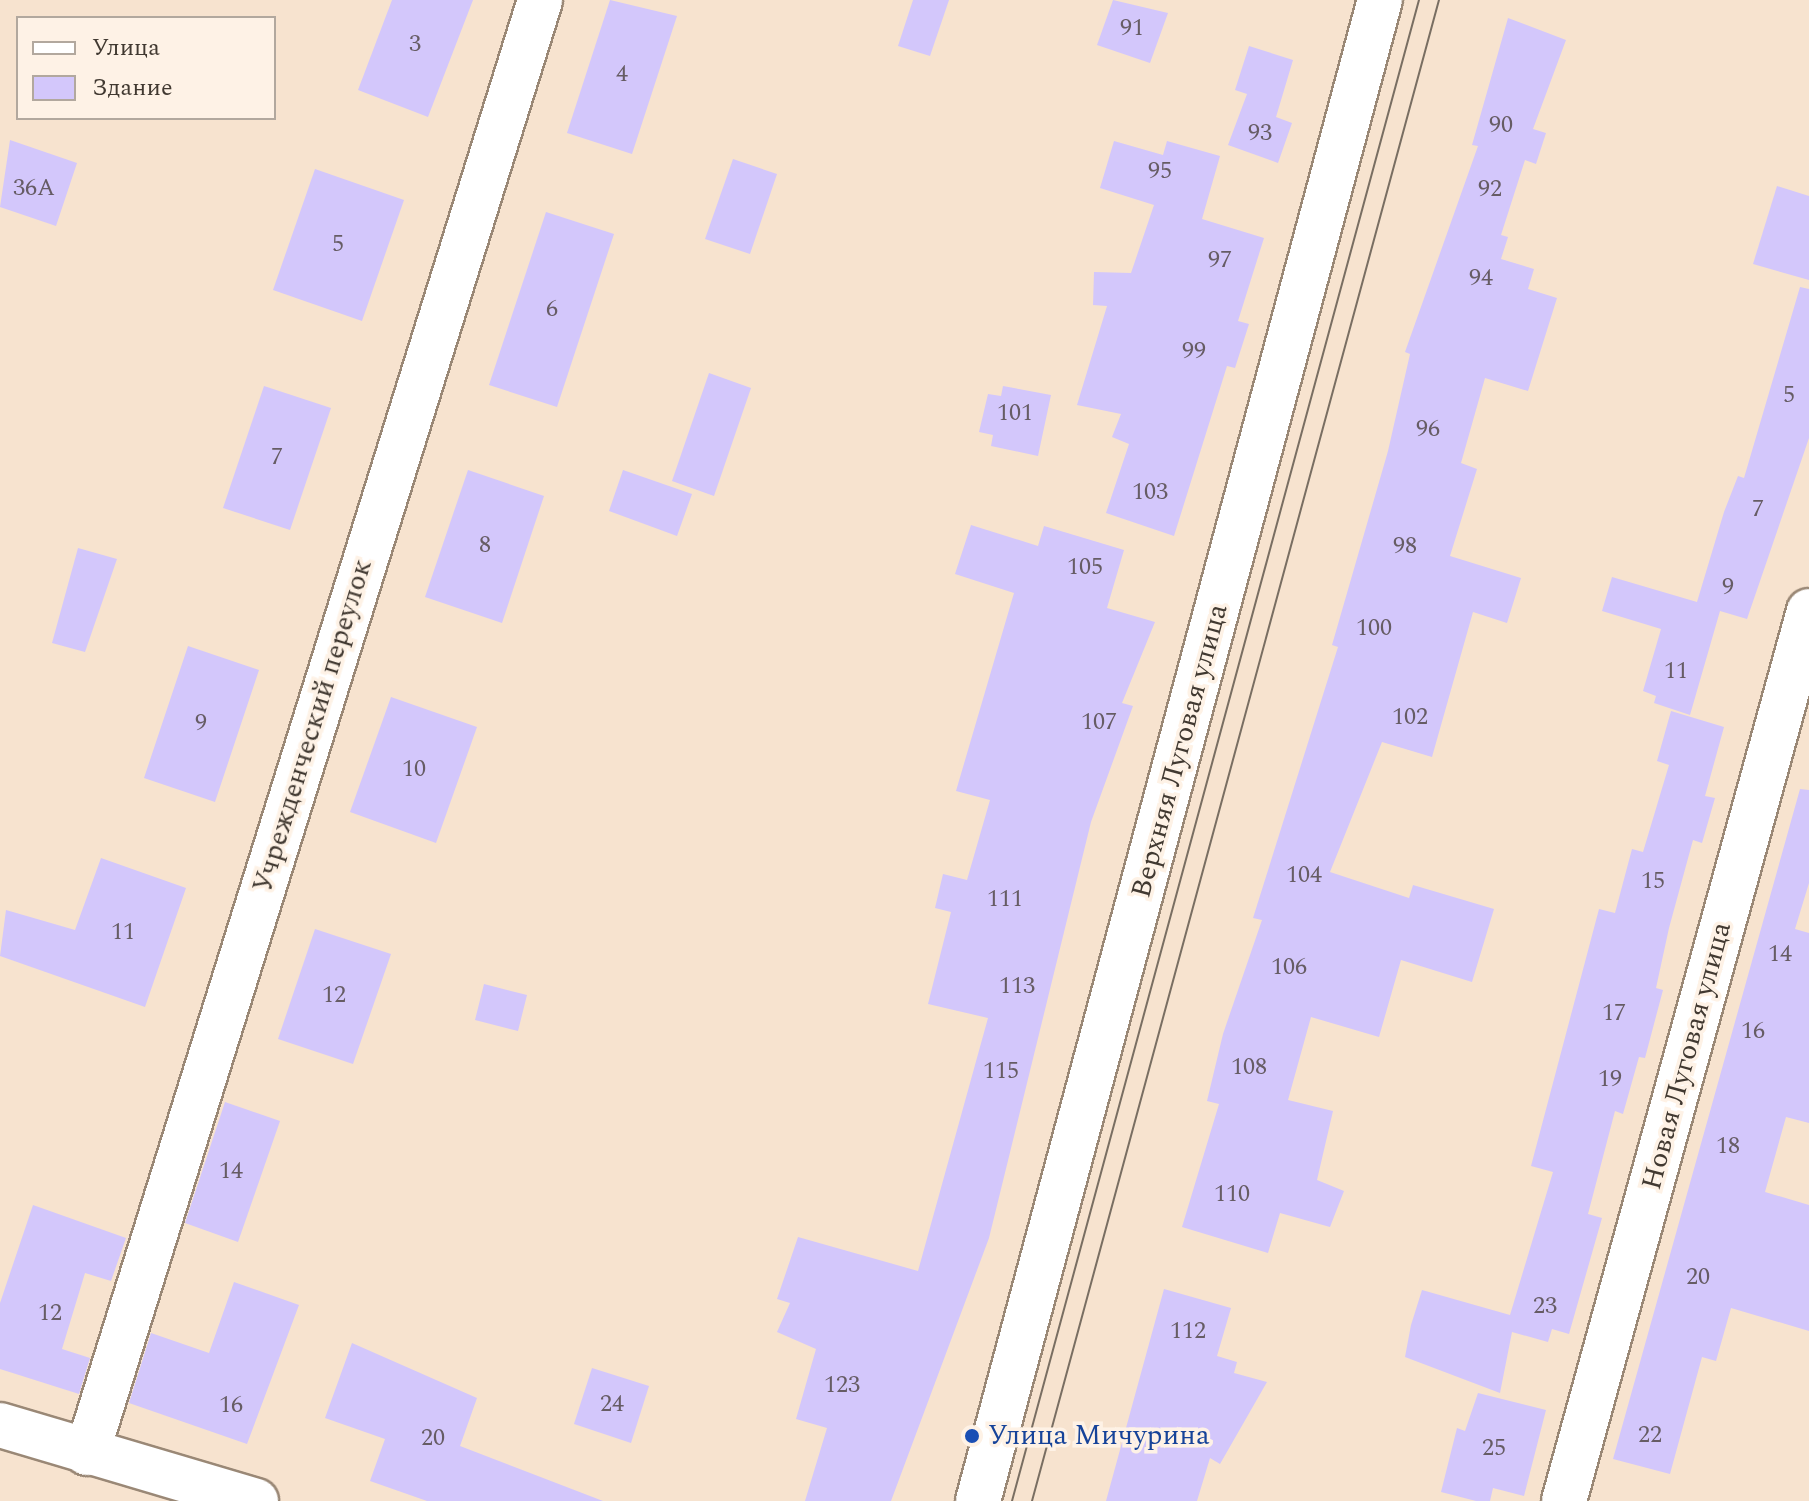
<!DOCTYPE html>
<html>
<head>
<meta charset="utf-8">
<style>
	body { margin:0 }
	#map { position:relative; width:1809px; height:1501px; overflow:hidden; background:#f7e3cf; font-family:Spectral,serif }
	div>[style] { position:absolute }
	.building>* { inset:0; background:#d3c7fb }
	.roads { filter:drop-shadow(2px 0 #9a8876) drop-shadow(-2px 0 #9a8876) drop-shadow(0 2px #9a8876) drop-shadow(0 -2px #9a8876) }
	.street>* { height:44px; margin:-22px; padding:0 22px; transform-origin:22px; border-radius:22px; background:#fff }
	.secondary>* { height:44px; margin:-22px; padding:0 22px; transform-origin:22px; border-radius:22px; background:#fff }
	.tram>* { height:2px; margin:-1px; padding:0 1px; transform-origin:1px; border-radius:1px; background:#796e62 }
	.dots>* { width:22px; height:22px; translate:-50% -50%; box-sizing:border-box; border:4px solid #fef2e6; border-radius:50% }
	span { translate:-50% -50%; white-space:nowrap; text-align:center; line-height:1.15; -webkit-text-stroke:7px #fef2e6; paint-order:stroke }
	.number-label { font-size:24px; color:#665c64 }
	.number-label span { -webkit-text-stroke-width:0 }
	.street-label { font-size:28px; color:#413931 }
	.transit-label { font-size:28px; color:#164399 }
	.left { translate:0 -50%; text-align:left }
	.legend { position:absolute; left:16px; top:16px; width:260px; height:104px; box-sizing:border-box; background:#fef2e6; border:2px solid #b2a89e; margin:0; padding:10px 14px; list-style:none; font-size:24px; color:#413931 }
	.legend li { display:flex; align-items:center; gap:16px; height:40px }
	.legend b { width:40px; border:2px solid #b2a89e }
</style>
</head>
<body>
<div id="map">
	<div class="building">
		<i style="clip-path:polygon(392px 0,473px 0,428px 117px,358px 90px)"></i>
		<i style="clip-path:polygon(610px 0,677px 16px,632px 154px,567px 133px)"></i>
		<i style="clip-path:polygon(913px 0,949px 0,930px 56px,898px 46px)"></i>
		<i style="clip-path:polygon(1113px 0,1168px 13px,1150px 63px,1097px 45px)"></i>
		<i style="clip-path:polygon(1508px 18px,1566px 40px,1533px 129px,1546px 133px,1536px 164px,1525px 160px,1501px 235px,1508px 237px,1501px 259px,1534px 269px,1528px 289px,1557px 298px,1528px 391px,1485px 378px,1461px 463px,1477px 469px,1450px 556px,1521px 578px,1507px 623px,1473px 612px,1432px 757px,1382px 742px,1330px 872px,1409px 898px,1413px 885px,1494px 909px,1472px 982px,1401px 960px,1379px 1037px,1311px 1017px,1288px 1100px,1333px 1111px,1317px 1180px,1344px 1191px,1330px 1227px,1280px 1213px,1268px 1253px,1182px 1227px,1219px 1104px,1207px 1101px,1223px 1034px,1262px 920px,1253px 918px,1338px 647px,1332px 645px,1388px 451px,1410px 354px,1405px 352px,1478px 146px,1472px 145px)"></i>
		<i style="clip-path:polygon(1249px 46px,1293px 60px,1276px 117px,1292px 123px,1278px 163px,1228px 145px,1247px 94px,1235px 90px)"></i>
		<i style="clip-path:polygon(10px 140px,77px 163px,56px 226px,0 207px)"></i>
		<i style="clip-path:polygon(1114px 141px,1163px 155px,1167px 141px,1220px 156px,1202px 219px,1264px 238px,1238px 321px,1249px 324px,1235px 368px,1227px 366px,1174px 536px,1106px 513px,1129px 444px,1112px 437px,1121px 414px,1077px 405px,1107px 306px,1093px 305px,1094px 272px,1131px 273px,1154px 205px,1100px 188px)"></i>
		<i style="clip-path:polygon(733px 159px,777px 174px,750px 254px,705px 239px)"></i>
		<i style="clip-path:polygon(315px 169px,404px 200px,362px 321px,273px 290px)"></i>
		<i style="clip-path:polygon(1777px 186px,1809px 196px,1809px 280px,1753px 264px)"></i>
		<i style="clip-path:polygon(546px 212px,614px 234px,557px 407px,489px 385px)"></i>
		<i style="clip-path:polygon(1800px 287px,1809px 289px,1809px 438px,1747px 619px,1720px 611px,1690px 715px,1654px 703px,1656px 696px,1643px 691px,1661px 629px,1602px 611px,1612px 577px,1697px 602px,1724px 512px,1738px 476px,1744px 478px)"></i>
		<i style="clip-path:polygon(709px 373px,751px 388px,714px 496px,672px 481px)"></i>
		<i style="clip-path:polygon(264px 386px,331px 408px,290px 530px,223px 508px)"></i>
		<i style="clip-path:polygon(1003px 386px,1051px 395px,1038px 456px,991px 446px,993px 435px,979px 432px,988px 394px,1001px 396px)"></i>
		<i style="clip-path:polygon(468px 470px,544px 496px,502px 623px,425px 597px)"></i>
		<i style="clip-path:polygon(623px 470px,692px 494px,677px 536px,609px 511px)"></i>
		<i style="clip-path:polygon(971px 525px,1038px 546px,1044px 526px,1124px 550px,1107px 608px,1155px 622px,1122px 703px,1133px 706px,1091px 822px,989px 1238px,891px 1501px,805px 1501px,827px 1428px,796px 1419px,816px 1349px,777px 1332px,790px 1303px,777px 1299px,798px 1237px,918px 1271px,988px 1018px,928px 1004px,951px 912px,935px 908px,943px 874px,967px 880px,990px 800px,956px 791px,1014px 593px,955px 574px)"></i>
		<i style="clip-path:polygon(78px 548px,117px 559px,85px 652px,52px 643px)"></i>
		<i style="clip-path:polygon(188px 646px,259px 670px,215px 802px,144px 778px)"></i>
		<i style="clip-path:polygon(391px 697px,477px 727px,436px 843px,350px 812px)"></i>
		<i style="clip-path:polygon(1671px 711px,1724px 727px,1705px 796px,1715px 798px,1702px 843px,1693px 840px,1669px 928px,1656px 988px,1663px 990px,1645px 1058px,1639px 1057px,1623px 1114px,1615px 1111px,1588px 1214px,1602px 1218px,1569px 1334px,1552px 1329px,1548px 1342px,1512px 1332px,1500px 1393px,1405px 1357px,1411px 1325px,1422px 1290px,1510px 1315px,1553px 1172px,1531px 1166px,1599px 909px,1615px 913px,1632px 849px,1643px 852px,1669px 765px,1657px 761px)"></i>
		<i style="clip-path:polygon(1800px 789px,1809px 790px,1809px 883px,1795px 929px,1809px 933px,1809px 1123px,1786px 1117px,1765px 1192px,1809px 1205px,1809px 1331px,1731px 1308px,1716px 1361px,1702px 1357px,1670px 1474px,1613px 1459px)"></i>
		<i style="clip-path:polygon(101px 858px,186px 888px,145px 1007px,0 956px,6px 910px,75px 930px)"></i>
		<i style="clip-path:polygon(315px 929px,391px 954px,353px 1064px,278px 1039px)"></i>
		<i style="clip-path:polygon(484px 984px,527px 995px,518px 1031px,475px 1020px)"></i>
		<i style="clip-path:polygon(225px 1102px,280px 1121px,238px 1242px,185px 1223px)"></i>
		<i style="clip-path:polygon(33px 1205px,126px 1238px,111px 1281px,85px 1273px,62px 1349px,90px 1358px,79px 1394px,0 1369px,0 1303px)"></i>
		<i style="clip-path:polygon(234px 1282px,299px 1305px,247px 1444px,129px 1403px,151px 1333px,209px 1353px)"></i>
		<i style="clip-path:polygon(1164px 1289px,1231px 1308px,1217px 1356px,1237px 1362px,1234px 1373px,1267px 1382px,1220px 1464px,1210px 1458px,1197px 1501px,1106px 1501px)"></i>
		<i style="clip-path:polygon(352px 1343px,477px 1398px,460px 1446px,603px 1501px,427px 1501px,370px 1481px,385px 1439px,325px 1418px)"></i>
		<i style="clip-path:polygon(592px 1368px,649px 1386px,631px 1443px,574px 1424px)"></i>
		<i style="clip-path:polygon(1478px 1393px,1546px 1410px,1524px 1496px,1493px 1488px,1490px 1501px,1476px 1501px,1441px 1492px,1457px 1428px,1465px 1431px)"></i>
	</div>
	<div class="roads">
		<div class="street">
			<i style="left:0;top:1425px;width:267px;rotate:16.5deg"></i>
			<i style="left:87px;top:1453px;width:1522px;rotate:-72.68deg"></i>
			<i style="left:1564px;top:1501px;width:923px;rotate:-74.61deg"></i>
		</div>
		<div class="secondary">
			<i style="left:978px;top:1501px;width:1554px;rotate:-75.01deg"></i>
		</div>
	</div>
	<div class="tram">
		<i style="left:1012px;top:1501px;width:1555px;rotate:-74.83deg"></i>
		<i style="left:1032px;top:1501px;width:1555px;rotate:-74.83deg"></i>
	</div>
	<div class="dots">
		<i style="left:972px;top:1436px;background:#1a4fb4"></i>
	</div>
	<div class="number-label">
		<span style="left:1132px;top:29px">91</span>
		<span style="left:415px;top:45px">3</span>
		<span style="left:622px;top:75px">4</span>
		<span style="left:1501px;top:126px">90</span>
		<span style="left:1260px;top:134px">93</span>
		<span style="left:1160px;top:172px">95</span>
		<span style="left:34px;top:189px">36А</span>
		<span style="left:1490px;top:190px">92</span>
		<span style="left:338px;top:245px">5</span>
		<span style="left:1220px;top:261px">97</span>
		<span style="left:1481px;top:279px">94</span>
		<span style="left:552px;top:310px">6</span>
		<span style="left:1194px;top:352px">99</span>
		<span style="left:1789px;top:396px">5</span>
		<span style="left:1015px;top:414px">101</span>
		<span style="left:1428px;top:430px">96</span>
		<span style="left:277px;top:458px">7</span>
		<span style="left:1150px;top:493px">103</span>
		<span style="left:1758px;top:510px">7</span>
		<span style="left:485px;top:546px">8</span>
		<span style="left:1405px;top:547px">98</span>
		<span style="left:1085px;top:568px">105</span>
		<span style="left:1728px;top:588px">9</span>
		<span style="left:1374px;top:629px">100</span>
		<span style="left:1676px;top:672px">11</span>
		<span style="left:1410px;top:718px">102</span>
		<span style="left:1099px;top:723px">107</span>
		<span style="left:201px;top:724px">9</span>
		<span style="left:414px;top:770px">10</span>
		<span style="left:1304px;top:876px">104</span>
		<span style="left:1653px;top:882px">15</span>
		<span style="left:1005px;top:900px">111</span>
		<span style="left:123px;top:933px">11</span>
		<span style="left:1780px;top:955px">14</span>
		<span style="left:1289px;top:968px">106</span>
		<span style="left:1017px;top:987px">113</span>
		<span style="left:334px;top:996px">12</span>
		<span style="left:1614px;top:1014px">17</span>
		<span style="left:1753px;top:1032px">16</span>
		<span style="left:1249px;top:1068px">108</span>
		<span style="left:1001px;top:1072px">115</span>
		<span style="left:1610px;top:1080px">19</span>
		<span style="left:1728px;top:1147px">18</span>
		<span style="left:231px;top:1172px">14</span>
		<span style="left:1232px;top:1195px">110</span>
		<span style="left:1698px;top:1278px">20</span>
		<span style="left:1545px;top:1307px">23</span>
		<span style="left:50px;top:1314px">12</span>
		<span style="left:1188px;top:1332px">112</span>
		<span style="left:842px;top:1386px">123</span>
		<span style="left:612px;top:1405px">24</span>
		<span style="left:231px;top:1406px">16</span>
		<span style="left:1650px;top:1436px">22</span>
		<span style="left:433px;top:1439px">20</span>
		<span style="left:1494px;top:1449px">25</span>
	</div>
	<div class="street-label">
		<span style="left:313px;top:726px;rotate:-73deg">Учрежденческий переулок</span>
		<span style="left:1180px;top:751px;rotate:-75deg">Верхняя Луговая улица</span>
		<span style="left:1687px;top:1056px;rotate:-75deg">Новая Луговая улица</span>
	</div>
	<div class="transit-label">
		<span class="left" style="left:988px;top:1436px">Улица Мичурина</span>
	</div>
	<ul class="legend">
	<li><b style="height:10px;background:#fff"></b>Улица</li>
	<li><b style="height:22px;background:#d3c7fb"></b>Здание</li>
	</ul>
</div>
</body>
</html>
